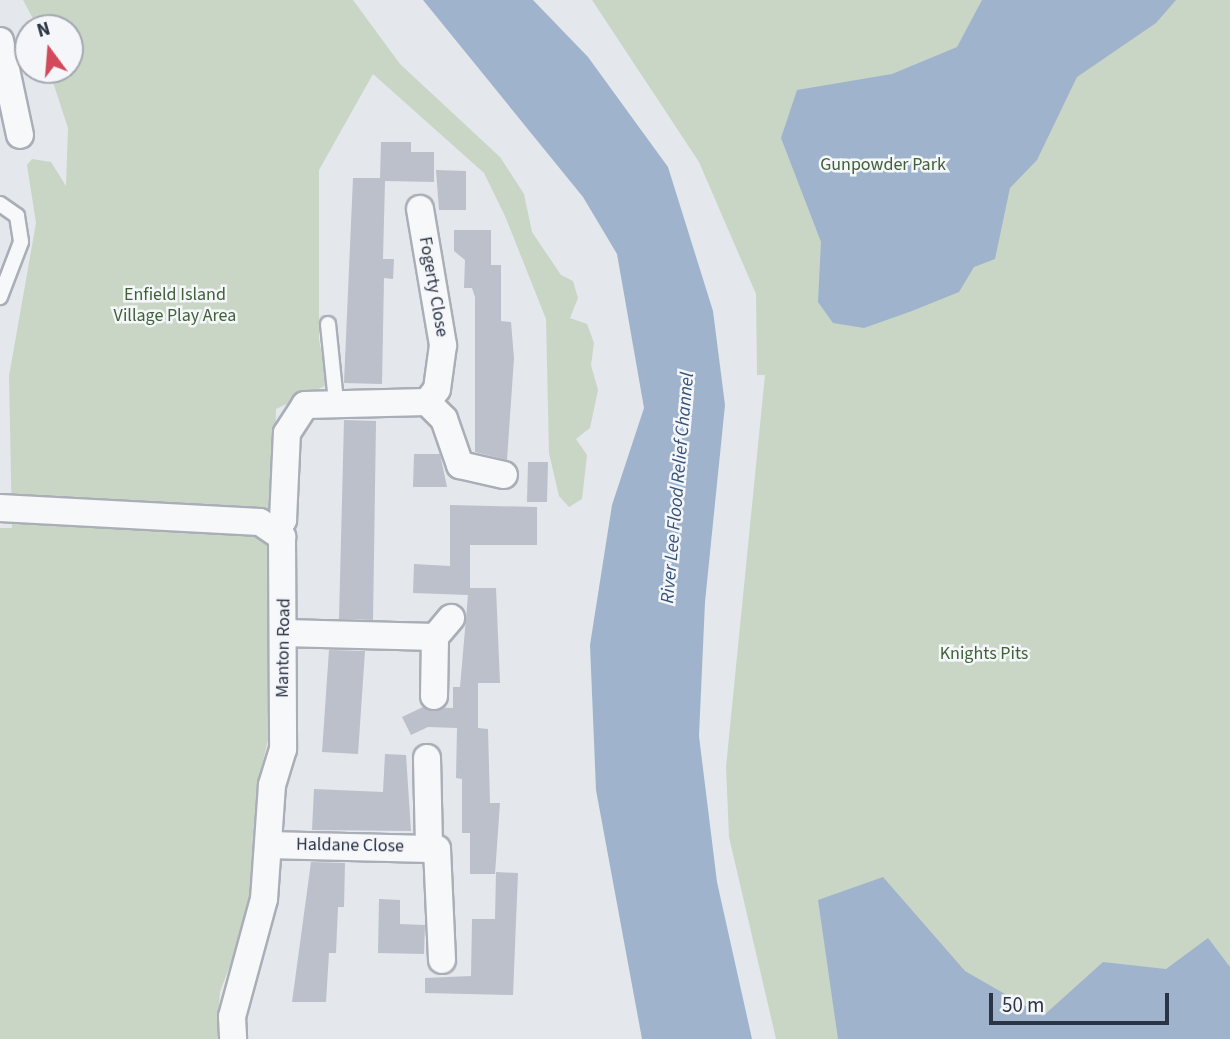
<!DOCTYPE html>
<html>
<head>
<meta charset="utf-8">
<style>
	body { margin:0 }
	#map { position:relative; width:1230px; height:1039px; overflow:hidden; background:#e4e7ec; font-family:"Source Sans 3",sans-serif }
	div>[style] { position:absolute }
	.green>* { inset:0; background:#c9d6c5 }
	.water>* { inset:0; background:#9fb4cc }
	.building>* { inset:0; background:#bbc0ca }
	.roads { filter:drop-shadow(2px 0 #a9aeb7) drop-shadow(-2px 0 #a9aeb7) drop-shadow(0 2px #a9aeb7) drop-shadow(0 -2px #a9aeb7) }
	.service>* { height:14px; margin:-7px; padding:0 7px; transform-origin:7px; border-radius:7px; background:#f7f8fa }
	.minor>* { height:26px; margin:-13px; padding:0 13px; transform-origin:13px; border-radius:13px; background:#f7f8fa }
	span { translate:-50% -50%; white-space:nowrap; text-align:center; line-height:1.15; -webkit-text-stroke:5px #f4f6f9; paint-order:stroke }
	.park-label { font-size:18px; color:#3f6138 }
	.street-label { font-size:18px; color:#2b3445 }
	.water-label { font-size:19px; color:#34527a; font-style:italic }
	.north { position:absolute; left:14px; top:14px; width:70px; height:70px; box-sizing:border-box; background:#f4f6f9; border:2px solid #a4a8b1; border-radius:50%; rotate:344deg; font-size:19px; font-weight:700; line-height:28px; text-align:center; color:#2b3445 }
	.north::after { content:''; display:block; margin:auto; width:24px; height:32px; background:#d1495b; clip-path:polygon(50% 0,100% 100%,50% 72%,0 100%) }
	.scale { position:absolute; left:989px; top:993px; width:180px; height:32px; box-sizing:border-box; border:4px solid #2b3445; border-top:0; padding-left:9px; font-size:21px; line-height:24px; white-space:nowrap; color:#2b3445; -webkit-text-stroke:5px #f4f6f9; paint-order:stroke }
</style>
</head>
<body>
<div id="map">
	<div class="green">
		<i style="clip-path:polygon(23px 0,353px 0,400px 64px,500px 157px,524px 194px,532px 232px,561px 275px,573px 281px,578px 298px,570px 318px,587px 324px,594px 343px,591px 365px,598px 390px,590px 428px,576px 439px,587px 455px,582px 499px,569px 507px,559px 496px,549px 453px,546px 319px,505px 216px,484px 173px,373px 74px,319px 170px,319px 339px,327px 385px,276px 409px,268px 740px,257px 786px,253px 904px,220px 992px,218px 1023px,225px 1022px,224px 1039px,0 1039px,0 528px,12px 528px,9px 376px,36px 223px,27px 165px,32px 159px,51px 162px,66px 186px,68px 128px,49px 70px,70px 70px,70px 28px,38px 28px)"></i>
		<i style="clip-path:polygon(592px 0,1230px 0,1230px 1039px,776px 1039px,729px 837px,726px 767px,765px 375px,757px 375px,756px 294px,699px 162px)"></i>
	</div>
	<div class="water">
		<i style="clip-path:polygon(423px 0,533px 0,588px 57px,668px 167px,713px 311px,725px 405px,705px 602px,699px 736px,717px 882px,752px 1039px,642px 1039px,596px 790px,590px 645px,612px 505px,644px 408px,617px 254px,583px 197px)"></i>
		<i style="clip-path:polygon(982px 0,1176px 0,1156px 23px,1077px 77px,1037px 160px,1010px 188px,995px 259px,974px 267px,959px 292px,912px 311px,864px 328px,833px 323px,818px 302px,821px 242px,781px 138px,797px 90px,892px 74px,957px 47px)"></i>
		<i style="clip-path:polygon(883px 877px,965px 971px,1043px 1016px,1103px 962px,1166px 969px,1208px 938px,1230px 967px,1230px 1039px,838px 1039px,818px 900px)"></i>
	</div>
	<div class="building">
		<i style="clip-path:polygon(381px 142px,411px 142px,411px 152px,434px 152px,434px 182px,385px 181px,383px 259px,394px 259px,393px 279px,384px 278px,382px 384px,344px 383px,353px 178px,380px 178px)"></i>
		<i style="clip-path:polygon(436px 170px,466px 171px,466px 210px,439px 210px)"></i>
		<i style="clip-path:polygon(454px 230px,491px 230px,491px 265px,501px 265px,501px 321px,511px 322px,514px 358px,507px 460px,475px 452px,475px 297px,472px 288px,464px 288px,465px 260px,454px 251px)"></i>
		<i style="clip-path:polygon(344px 420px,376px 421px,373px 620px,339px 619px)"></i>
		<i style="clip-path:polygon(414px 454px,440px 454px,447px 487px,413px 487px)"></i>
		<i style="clip-path:polygon(528px 462px,548px 462px,547px 502px,527px 502px)"></i>
		<i style="clip-path:polygon(450px 505px,537px 507px,537px 545px,470px 545px,470px 588px,496px 588px,500px 683px,478px 683px,478px 728px,488px 729px,490px 803px,500px 803px,495px 874px,470px 874px,470px 833px,462px 833px,462px 779px,456px 778px,457px 728px,428px 727px,411px 735px,402px 717px,423px 707px,453px 708px,453px 687px,460px 687px,468px 595px,413px 593px,414px 564px,450px 566px)"></i>
		<i style="clip-path:polygon(329px 650px,365px 651px,358px 754px,322px 752px)"></i>
		<i style="clip-path:polygon(385px 754px,406px 755px,411px 831px,312px 830px,314px 789px,383px 792px)"></i>
		<i style="clip-path:polygon(311px 862px,345px 863px,344px 907px,338px 907px,336px 953px,329px 953px,326px 1002px,292px 1002px)"></i>
		<i style="clip-path:polygon(496px 872px,518px 873px,513px 995px,425px 993px,425px 978px,471px 976px,472px 919px,495px 919px)"></i>
		<i style="clip-path:polygon(379px 899px,400px 900px,400px 924px,425px 925px,424px 954px,378px 953px)"></i>
	</div>
	<div class="roads">
		<div class="service">
			<i style="left:0;top:204px;width:21px;rotate:35deg"></i>
			<i style="left:17px;top:216px;width:26px;rotate:81deg"></i>
			<i style="left:21px;top:242px;width:59px;rotate:110.9deg"></i>
			<i style="left:328px;top:324px;width:77px;rotate:84.1deg"></i>
		</div>
		<div class="minor">
			<i style="left:0;top:41px;width:96px;rotate:78deg"></i>
			<i style="left:427px;top:402px;width:24px;rotate:45deg"></i>
			<i style="left:444px;top:419px;width:49px;rotate:70.8deg"></i>
			<i style="left:460px;top:465px;width:45px;rotate:12.8deg"></i>
			<i style="left:0;top:508px;width:260px;rotate:3.1deg"></i>
			<i style="left:260px;top:522px;width:27px;rotate:34deg"></i>
			<i style="left:282px;top:537px;width:212px;rotate:89.7deg"></i>
			<i style="left:283px;top:749px;width:38px;rotate:107deg"></i>
			<i style="left:272px;top:785px;width:114px;rotate:94deg"></i>
			<i style="left:264px;top:899px;width:122px;rotate:105.2deg"></i>
			<i style="left:232px;top:1017px;width:22px;rotate:87deg"></i>
			<i style="left:277px;top:530px;width:12px;rotate:-59deg"></i>
			<i style="left:283px;top:520px;width:87px;rotate:-87.4deg"></i>
			<i style="left:287px;top:433px;width:33px;rotate:-57deg"></i>
			<i style="left:305px;top:405px;width:122px;rotate:-1.4deg"></i>
			<i style="left:427px;top:402px;width:16px;rotate:-52deg"></i>
			<i style="left:437px;top:389px;width:44px;rotate:-82.2deg"></i>
			<i style="left:443px;top:345px;width:138px;rotate:-99.6deg"></i>
			<i style="left:284px;top:633px;width:151px;rotate:1.5deg"></i>
			<i style="left:434px;top:696px;width:59px;rotate:-89deg"></i>
			<i style="left:435px;top:637px;width:25px;rotate:-50deg"></i>
			<i style="left:427px;top:758px;width:89px;rotate:88.7deg"></i>
			<i style="left:270px;top:845px;width:167px;rotate:1.4deg"></i>
			<i style="left:437px;top:849px;width:111px;rotate:87.4deg"></i>
		</div>
	</div>
	<div class="park-label">
		<span style="left:883px;top:165px">Gunpowder Park</span>
		<span style="left:175px;top:306px">Enfield Island<br>Village Play Area</span>
		<span style="left:984px;top:654px">Knights Pits</span>
	</div>
	<div class="street-label">
		<span style="left:433px;top:287px;rotate:80deg">Fogerty Close</span>
		<span style="left:284px;top:648px;rotate:-89deg">Manton Road</span>
		<span style="left:350px;top:846px;rotate:1deg">Haldane Close</span>
	</div>
	<div class="water-label">
		<span style="left:678px;top:488px;rotate:-85deg">River Lee Flood Relief Channel</span>
	</div>
	<div class="north">N</div>
	<div class="scale">50 m</div>
</div>
</body>
</html>
